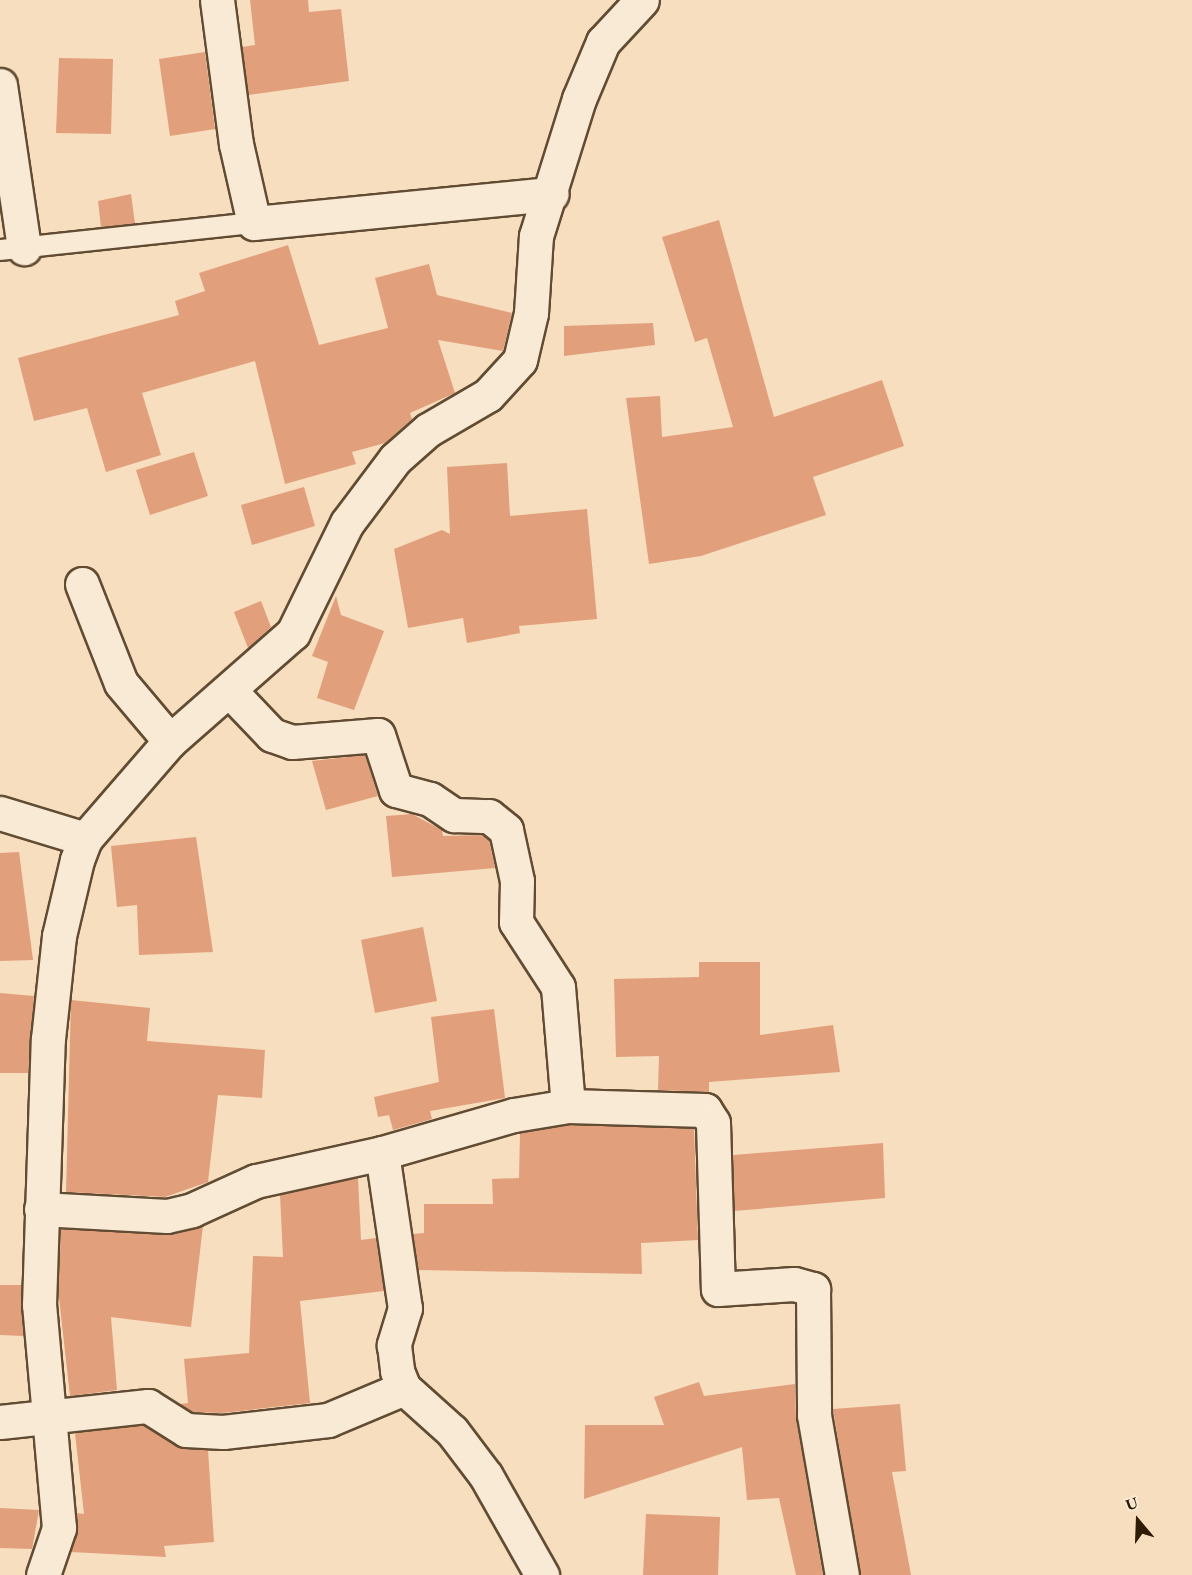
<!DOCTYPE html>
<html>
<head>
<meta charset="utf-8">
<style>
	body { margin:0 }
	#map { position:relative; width:1192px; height:1575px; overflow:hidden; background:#f6debe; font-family:"EB Garamond",serif }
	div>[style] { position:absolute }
	.building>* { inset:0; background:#e29f7c }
	.roads { filter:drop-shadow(2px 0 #614c33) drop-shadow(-2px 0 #614c33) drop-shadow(0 2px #614c33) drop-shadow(0 -2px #614c33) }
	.lane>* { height:20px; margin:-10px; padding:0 10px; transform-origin:10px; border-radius:10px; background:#f9ead5 }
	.street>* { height:33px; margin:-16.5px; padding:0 16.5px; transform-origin:16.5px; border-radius:16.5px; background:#f9ead5 }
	span { translate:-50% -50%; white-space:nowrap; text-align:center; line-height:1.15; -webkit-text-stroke:6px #f9ead5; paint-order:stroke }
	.north { position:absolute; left:1108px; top:1491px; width:60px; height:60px; -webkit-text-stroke:4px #f9ead5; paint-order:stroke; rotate:341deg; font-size:16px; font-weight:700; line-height:24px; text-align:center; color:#2f1c05 }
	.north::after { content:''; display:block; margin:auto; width:21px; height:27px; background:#2f1c05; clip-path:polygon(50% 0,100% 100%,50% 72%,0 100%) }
</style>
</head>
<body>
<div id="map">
	<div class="building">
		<i style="clip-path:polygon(250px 0,308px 0,309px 12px,341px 9px,349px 81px,248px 95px,242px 47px,255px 45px)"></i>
		<i style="clip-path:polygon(205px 52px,215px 129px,170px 136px,159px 59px)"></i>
		<i style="clip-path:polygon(59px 58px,113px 59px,111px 134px,56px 133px)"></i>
		<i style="clip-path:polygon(131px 194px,135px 224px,101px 227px,98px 201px)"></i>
		<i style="clip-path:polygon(719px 220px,774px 417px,882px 380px,904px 446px,813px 477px,826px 515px,701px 556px,649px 564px,626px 398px,660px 396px,662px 437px,733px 427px,707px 338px,695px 342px,662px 237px)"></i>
		<i style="clip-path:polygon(288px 245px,319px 345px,388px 328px,375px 278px,429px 264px,437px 295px,512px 313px,503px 351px,438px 340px,455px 393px,410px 413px,412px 419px,385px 443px,352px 452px,356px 464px,285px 484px,255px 361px,142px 393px,161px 455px,106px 472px,87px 408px,34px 421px,18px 358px,179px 315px,175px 301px,205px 291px,199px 273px)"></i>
		<i style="clip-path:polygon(653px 323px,655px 345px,564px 356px,564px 326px)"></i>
		<i style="clip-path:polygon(194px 452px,208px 496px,150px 515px,136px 470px)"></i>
		<i style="clip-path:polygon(507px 463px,510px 516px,587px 509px,597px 619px,519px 626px,520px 633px,467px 643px,463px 618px,408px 628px,394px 549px,442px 530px,450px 534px,447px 467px)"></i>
		<i style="clip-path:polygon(304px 487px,315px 526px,252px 545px,241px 505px)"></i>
		<i style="clip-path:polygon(336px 596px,341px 615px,384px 631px,354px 710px,317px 698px,328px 662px,312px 656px)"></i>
		<i style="clip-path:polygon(261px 601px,271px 627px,248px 648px,234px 612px)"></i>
		<i style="clip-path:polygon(365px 755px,378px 796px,326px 810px,312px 761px)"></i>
		<i style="clip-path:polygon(412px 814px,442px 830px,443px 836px,482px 835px,489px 840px,495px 868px,392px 877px,386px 816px)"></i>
		<i style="clip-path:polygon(196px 837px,213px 952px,139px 955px,137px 905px,117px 907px,111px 846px)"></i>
		<i style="clip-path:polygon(19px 852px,33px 960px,0 961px,0 853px)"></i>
		<i style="clip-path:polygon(423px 927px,437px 1001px,375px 1013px,361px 940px)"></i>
		<i style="clip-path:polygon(699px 962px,760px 962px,760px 1035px,833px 1025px,840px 1072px,709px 1082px,709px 1092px,658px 1090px,659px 1056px,616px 1057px,614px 979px,699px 977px)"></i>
		<i style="clip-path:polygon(0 993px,34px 996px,28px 1073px,0 1073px)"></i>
		<i style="clip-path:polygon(71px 1000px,150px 1008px,147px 1041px,265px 1050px,262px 1098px,218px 1095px,208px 1182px,165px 1197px,66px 1192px)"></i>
		<i style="clip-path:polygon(494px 1009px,505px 1098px,430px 1111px,432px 1119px,393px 1130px,389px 1115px,378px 1117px,374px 1097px,439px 1082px,431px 1017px)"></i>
		<i style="clip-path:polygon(569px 1125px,694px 1128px,698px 1240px,641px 1243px,642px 1274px,418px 1270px,413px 1234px,424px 1233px,424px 1204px,493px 1204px,492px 1179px,519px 1178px,520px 1133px)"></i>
		<i style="clip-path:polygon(883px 1143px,885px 1198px,734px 1211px,733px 1155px)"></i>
		<i style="clip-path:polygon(358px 1178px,361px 1240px,376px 1238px,384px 1291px,300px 1301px,310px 1403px,222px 1413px,192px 1412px,180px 1404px,188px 1403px,184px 1359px,249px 1353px,253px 1256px,283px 1257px,280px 1195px)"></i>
		<i style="clip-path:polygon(203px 1226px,191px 1327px,111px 1317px,117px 1390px,70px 1396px,58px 1289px,61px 1229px,166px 1235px)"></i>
		<i style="clip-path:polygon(0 1285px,21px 1285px,23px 1336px,0 1335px)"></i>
		<i style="clip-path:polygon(699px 1382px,704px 1396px,795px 1384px,796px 1418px,823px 1575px,796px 1575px,779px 1498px,747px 1500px,742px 1447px,584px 1499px,585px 1425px,664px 1425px,654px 1397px)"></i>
		<i style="clip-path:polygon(900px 1404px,906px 1471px,892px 1472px,911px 1575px,860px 1575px,833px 1409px)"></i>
		<i style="clip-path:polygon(144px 1425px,177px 1446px,208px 1450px,214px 1542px,164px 1546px,166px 1557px,71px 1552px,76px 1513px,84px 1514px,75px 1433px)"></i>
		<i style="clip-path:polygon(0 1508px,39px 1510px,32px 1549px,0 1548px)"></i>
		<i style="clip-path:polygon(646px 1514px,720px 1517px,718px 1575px,643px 1575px)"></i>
	</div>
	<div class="roads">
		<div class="lane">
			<i style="left:0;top:250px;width:255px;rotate:-6.1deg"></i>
		</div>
		<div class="street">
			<i style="left:217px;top:0;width:145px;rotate:82.5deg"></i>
			<i style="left:236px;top:144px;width:81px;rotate:77.2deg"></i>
			<i style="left:254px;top:223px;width:299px;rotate:-5.6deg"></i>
			<i style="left:0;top:85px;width:165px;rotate:81.6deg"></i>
			<i style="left:82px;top:584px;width:106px;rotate:68.5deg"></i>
			<i style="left:121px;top:683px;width:76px;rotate:49.8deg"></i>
			<i style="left:229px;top:690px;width:62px;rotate:46.3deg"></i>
			<i style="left:272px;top:735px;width:21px;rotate:19deg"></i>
			<i style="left:292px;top:742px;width:86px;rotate:-4.7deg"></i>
			<i style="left:378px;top:735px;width:58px;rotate:71.9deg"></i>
			<i style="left:396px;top:790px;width:35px;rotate:15deg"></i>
			<i style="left:430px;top:799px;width:29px;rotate:34deg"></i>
			<i style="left:454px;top:815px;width:35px;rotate:2deg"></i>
			<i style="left:489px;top:816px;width:22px;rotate:39deg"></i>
			<i style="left:506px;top:830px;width:52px;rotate:77.8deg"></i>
			<i style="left:517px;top:881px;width:41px;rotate:91.4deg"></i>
			<i style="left:516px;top:922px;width:77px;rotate:57.1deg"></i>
			<i style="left:558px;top:987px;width:119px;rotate:85.2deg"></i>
			<i style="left:0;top:813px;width:89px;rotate:17deg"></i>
			<i style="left:382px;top:1153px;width:157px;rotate:81.6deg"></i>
			<i style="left:405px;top:1308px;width:39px;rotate:107deg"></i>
			<i style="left:394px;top:1345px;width:26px;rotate:83deg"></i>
			<i style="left:397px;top:1371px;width:18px;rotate:68deg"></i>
			<i style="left:404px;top:1388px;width:64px;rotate:41.9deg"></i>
			<i style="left:452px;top:1431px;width:56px;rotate:52.9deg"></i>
			<i style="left:486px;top:1476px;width:114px;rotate:60.5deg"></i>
			<i style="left:41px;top:1209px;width:126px;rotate:3.2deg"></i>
			<i style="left:167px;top:1216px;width:26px;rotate:-13deg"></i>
			<i style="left:192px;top:1210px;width:70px;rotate:-24.4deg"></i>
			<i style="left:256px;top:1181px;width:129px;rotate:-12.5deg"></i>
			<i style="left:382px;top:1153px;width:137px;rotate:-16.1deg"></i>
			<i style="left:514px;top:1115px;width:55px;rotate:-9.5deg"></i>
			<i style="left:568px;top:1106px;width:137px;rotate:1.7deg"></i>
			<i style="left:705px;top:1110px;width:15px;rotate:58deg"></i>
			<i style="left:713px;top:1123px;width:166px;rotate:88.3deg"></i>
			<i style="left:718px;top:1289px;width:76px;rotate:-3.8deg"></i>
			<i style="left:794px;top:1284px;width:20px;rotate:15deg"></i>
			<i style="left:813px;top:1289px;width:126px;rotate:89.5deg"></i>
			<i style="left:814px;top:1415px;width:162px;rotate:80.1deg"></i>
			<i style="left:0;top:1422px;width:149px;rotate:-6.2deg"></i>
			<i style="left:148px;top:1406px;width:45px;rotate:32.3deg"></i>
			<i style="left:186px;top:1430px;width:37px;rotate:3deg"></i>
			<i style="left:223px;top:1432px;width:106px;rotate:-6.5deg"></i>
			<i style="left:328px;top:1420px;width:82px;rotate:-22.8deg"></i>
			<i style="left:43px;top:1575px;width:50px;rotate:-71.2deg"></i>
			<i style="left:59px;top:1528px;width:224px;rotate:-95.1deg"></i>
			<i style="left:39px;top:1305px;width:266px;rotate:-88.1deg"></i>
			<i style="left:48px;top:1039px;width:104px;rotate:-83.9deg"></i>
			<i style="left:59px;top:936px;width:78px;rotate:-76.7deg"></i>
			<i style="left:77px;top:860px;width:22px;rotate:-69deg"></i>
			<i style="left:85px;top:839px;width:130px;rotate:-49.1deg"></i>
			<i style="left:170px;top:741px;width:164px;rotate:-41.3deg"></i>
			<i style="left:293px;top:633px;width:123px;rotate:-63.9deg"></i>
			<i style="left:347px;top:523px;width:80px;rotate:-53.1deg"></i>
			<i style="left:395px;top:459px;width:44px;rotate:-41.3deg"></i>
			<i style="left:428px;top:430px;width:69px;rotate:-30.3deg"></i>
			<i style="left:488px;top:395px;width:47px;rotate:-47.6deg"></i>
			<i style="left:520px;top:360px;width:48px;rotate:-76.8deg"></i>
			<i style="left:531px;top:313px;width:77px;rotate:-86.3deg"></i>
			<i style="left:536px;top:236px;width:144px;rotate:-72.6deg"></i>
			<i style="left:579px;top:99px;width:62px;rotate:-67.2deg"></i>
			<i style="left:603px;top:42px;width:57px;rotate:-47.1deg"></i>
		</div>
	</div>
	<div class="north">U</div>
</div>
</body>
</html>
